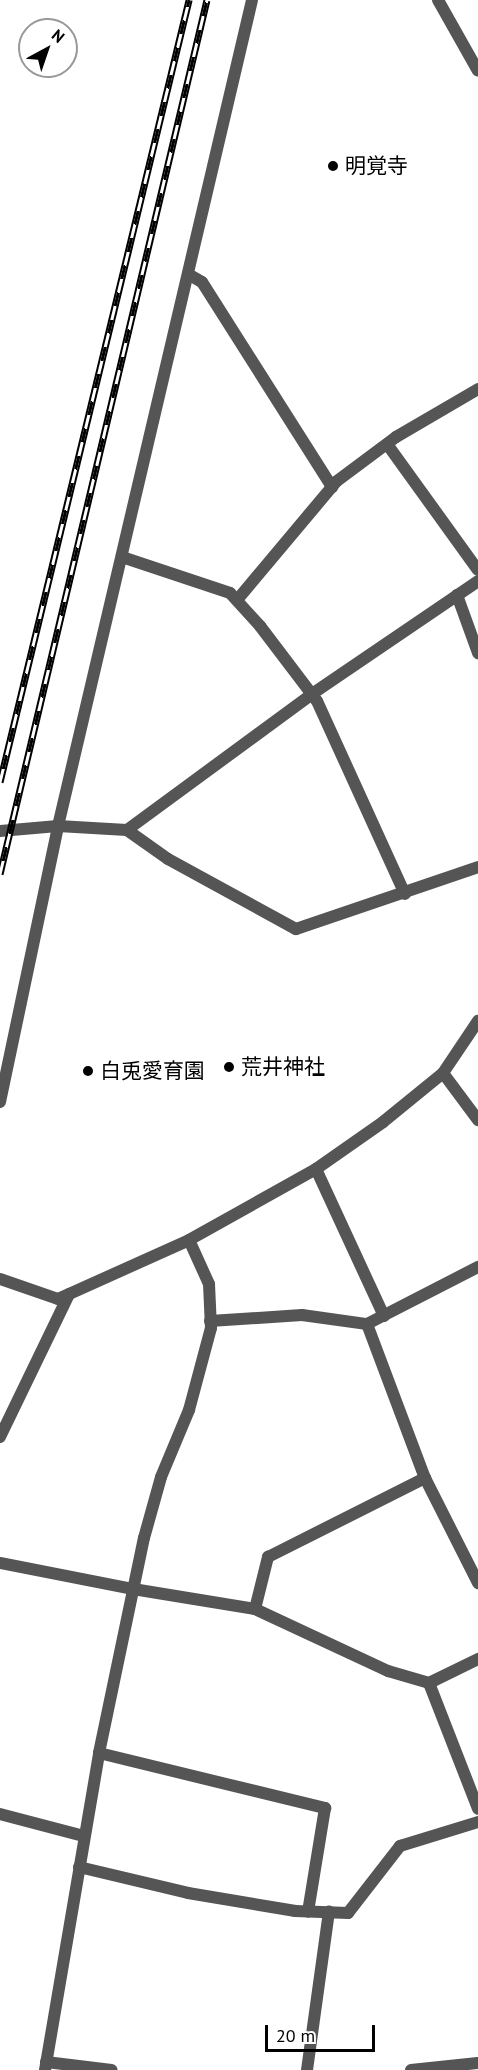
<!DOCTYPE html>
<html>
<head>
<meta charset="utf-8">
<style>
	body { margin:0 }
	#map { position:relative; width:478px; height:2070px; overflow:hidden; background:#fff; font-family:"PT Sans","Noto Sans JP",sans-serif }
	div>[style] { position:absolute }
	.lane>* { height:12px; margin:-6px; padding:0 6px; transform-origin:6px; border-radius:6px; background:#555 }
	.street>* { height:12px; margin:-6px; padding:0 6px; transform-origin:6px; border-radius:6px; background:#555 }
	.rail>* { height:7px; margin-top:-3.5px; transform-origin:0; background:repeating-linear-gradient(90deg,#fff 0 14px,#000 0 28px); box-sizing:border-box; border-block:2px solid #000 }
	.dots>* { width:16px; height:16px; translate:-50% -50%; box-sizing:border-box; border:3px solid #fff; border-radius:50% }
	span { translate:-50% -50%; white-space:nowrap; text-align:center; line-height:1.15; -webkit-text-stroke:4.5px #fff; paint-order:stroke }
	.poi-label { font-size:21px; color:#000 }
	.left { translate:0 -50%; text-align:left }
	.north { position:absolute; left:18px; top:18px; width:60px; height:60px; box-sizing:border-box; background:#fff; border:2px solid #999; border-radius:50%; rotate:40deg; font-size:16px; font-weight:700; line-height:24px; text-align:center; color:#000 }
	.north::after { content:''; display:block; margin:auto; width:21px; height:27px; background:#000; clip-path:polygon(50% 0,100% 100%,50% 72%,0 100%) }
	.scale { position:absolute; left:265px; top:2025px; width:110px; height:27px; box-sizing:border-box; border:3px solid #000; border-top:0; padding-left:8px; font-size:18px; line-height:21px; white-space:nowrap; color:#000; -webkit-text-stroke:4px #fff; paint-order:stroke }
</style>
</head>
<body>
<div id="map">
	<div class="lane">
		<i style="left:316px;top:1169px;width:162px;rotate:65.2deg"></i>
		<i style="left:0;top:1437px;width:159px;rotate:-64.2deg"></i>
		<i style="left:0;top:1563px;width:136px;rotate:11.1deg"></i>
		<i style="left:255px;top:1609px;width:54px;rotate:-76deg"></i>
		<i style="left:268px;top:1557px;width:176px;rotate:-26.7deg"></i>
		<i style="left:99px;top:1753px;width:233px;rotate:13.7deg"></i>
		<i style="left:325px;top:1808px;width:105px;rotate:99.3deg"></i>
		<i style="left:0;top:1814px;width:87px;rotate:14.7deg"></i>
		<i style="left:307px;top:2070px;width:160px;rotate:-82.1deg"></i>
	</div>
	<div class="street">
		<i style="left:438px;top:0;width:81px;rotate:60.6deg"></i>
		<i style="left:188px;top:274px;width:16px;rotate:30deg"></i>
		<i style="left:202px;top:282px;width:243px;rotate:57.6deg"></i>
		<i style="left:387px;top:444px;width:155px;rotate:54.2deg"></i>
		<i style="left:122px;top:557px;width:114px;rotate:18.4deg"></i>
		<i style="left:230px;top:593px;width:45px;rotate:47.7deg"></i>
		<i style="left:260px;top:626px;width:94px;rotate:52.8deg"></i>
		<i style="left:317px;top:701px;width:212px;rotate:65.5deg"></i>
		<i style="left:457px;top:595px;width:62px;rotate:70.1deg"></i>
		<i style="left:237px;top:600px;width:155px;rotate:-50deg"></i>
		<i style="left:337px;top:481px;width:74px;rotate:-36.7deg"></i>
		<i style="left:396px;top:437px;width:95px;rotate:-30.3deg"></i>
		<i style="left:127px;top:830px;width:230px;rotate:-36.3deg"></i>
		<i style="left:312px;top:694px;width:201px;rotate:-34.2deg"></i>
		<i style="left:0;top:831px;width:58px;rotate:-4.9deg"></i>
		<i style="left:58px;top:826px;width:69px;rotate:3.3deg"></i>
		<i style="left:127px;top:830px;width:50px;rotate:35.3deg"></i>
		<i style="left:168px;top:859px;width:146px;rotate:28.7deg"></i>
		<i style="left:296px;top:929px;width:192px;rotate:-18.8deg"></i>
		<i style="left:443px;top:1073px;width:59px;rotate:53.3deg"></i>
		<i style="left:0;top:1102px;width:282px;rotate:-78.1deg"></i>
		<i style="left:58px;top:826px;width:848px;rotate:-76.78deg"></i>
		<i style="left:0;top:1279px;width:61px;rotate:19deg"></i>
		<i style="left:58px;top:1299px;width:144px;rotate:-24.2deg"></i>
		<i style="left:189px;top:1240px;width:145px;rotate:-29.2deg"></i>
		<i style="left:316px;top:1169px;width:82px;rotate:-35deg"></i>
		<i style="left:383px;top:1122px;width:77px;rotate:-39.2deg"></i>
		<i style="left:443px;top:1073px;width:63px;rotate:-56.1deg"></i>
		<i style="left:210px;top:1321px;width:92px;rotate:-3.7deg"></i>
		<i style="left:302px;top:1315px;width:66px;rotate:7.9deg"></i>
		<i style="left:367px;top:1324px;width:125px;rotate:-27.2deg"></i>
		<i style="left:367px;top:1324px;width:165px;rotate:69.4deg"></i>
		<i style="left:425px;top:1478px;width:118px;rotate:63.2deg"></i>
		<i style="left:133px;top:1589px;width:124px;rotate:9.3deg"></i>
		<i style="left:255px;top:1609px;width:147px;rotate:25deg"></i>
		<i style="left:388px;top:1671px;width:43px;rotate:16.3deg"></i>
		<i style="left:429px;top:1683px;width:135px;rotate:68.7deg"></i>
		<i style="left:429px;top:1683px;width:55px;rotate:-26.1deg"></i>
		<i style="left:79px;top:1867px;width:112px;rotate:13.4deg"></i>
		<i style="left:188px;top:1893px;width:109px;rotate:9.5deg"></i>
		<i style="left:295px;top:1911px;width:53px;rotate:2.2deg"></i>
		<i style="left:348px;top:1913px;width:85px;rotate:-52.2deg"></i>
		<i style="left:400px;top:1846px;width:82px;rotate:-17.1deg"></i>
		<i style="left:46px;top:2062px;width:66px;rotate:6.9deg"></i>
		<i style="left:45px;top:2070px;width:322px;rotate:-80.3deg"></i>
		<i style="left:99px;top:1753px;width:220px;rotate:-78.2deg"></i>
		<i style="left:144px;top:1538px;width:63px;rotate:-74.4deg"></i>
		<i style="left:161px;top:1477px;width:73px;rotate:-67.3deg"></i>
		<i style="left:189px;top:1410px;width:85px;rotate:-75deg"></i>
		<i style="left:211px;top:1328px;width:44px;rotate:-92.6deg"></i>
		<i style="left:209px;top:1284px;width:48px;rotate:-114.4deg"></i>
		<i style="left:411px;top:2070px;width:67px;rotate:-6deg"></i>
	</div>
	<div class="rail">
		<i style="left:0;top:782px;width:805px;rotate:-76.41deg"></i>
		<i style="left:0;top:874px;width:898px;rotate:-76.68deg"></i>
	</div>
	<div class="dots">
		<i style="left:333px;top:166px;background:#000"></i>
		<i style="left:229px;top:1067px;background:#000"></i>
		<i style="left:88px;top:1071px;background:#000"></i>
	</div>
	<div class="poi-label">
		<span class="left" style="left:345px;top:166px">明覚寺</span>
		<span class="left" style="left:241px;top:1067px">荒井神社</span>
		<span class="left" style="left:100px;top:1071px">白兎愛育園</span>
	</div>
	<div class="north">N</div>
	<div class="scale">20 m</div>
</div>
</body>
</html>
